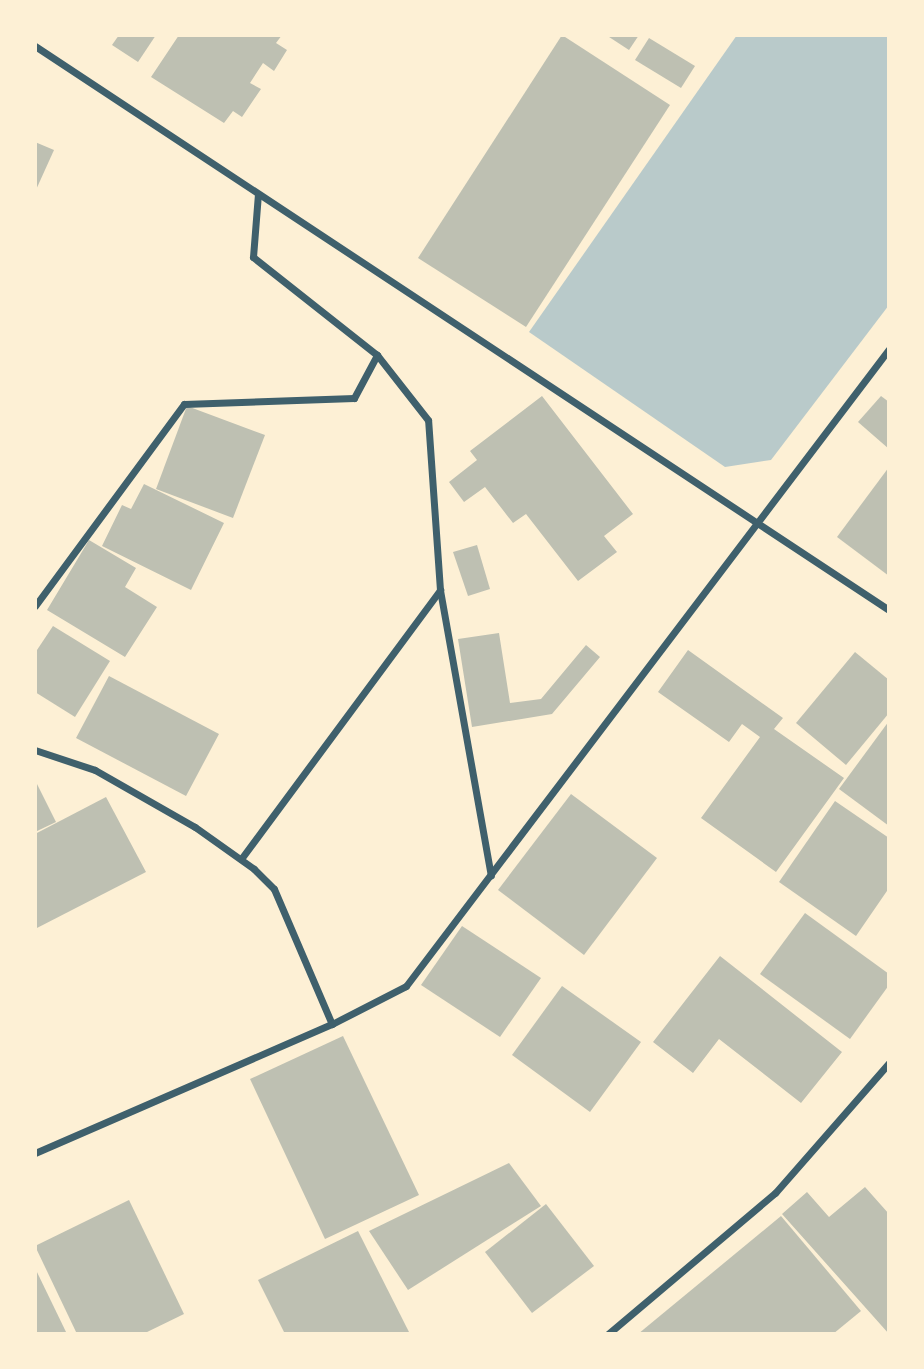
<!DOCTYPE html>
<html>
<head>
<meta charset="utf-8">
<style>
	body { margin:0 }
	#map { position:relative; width:924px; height:1369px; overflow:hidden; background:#fdf0d5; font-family:"PT Sans",sans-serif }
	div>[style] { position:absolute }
	.green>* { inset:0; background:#b9caca }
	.building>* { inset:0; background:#bec0b2 }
	.minor>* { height:7px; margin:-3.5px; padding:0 3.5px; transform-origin:3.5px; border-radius:3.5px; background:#3f606c }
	span { translate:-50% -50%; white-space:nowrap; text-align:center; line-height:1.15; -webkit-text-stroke:7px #fdf0d5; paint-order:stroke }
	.frame { position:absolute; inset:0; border:37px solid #fdf0d5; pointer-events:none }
</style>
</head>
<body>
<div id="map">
	<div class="green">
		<i style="clip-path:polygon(737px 35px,889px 35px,889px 305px,771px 460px,725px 467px,529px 332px)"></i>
	</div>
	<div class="building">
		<i style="clip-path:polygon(119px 35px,156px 35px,138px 62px,112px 45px)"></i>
		<i style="clip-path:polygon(179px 35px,282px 35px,276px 43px,287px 50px,274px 71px,263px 63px,250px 83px,261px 89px,242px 117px,233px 111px,224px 123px,151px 77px)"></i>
		<i style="clip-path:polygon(562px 35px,670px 105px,526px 327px,418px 258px)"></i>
		<i style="clip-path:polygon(606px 35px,639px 35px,629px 50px)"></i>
		<i style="clip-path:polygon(649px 38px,695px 66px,681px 88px,635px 60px)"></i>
		<i style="clip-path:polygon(35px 142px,54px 150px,35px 192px)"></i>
		<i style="clip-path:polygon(542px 396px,633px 514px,604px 536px,617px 552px,578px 581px,526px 514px,513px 523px,485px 487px,464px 502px,449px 482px,477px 460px,470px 451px)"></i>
		<i style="clip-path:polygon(881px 396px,889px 402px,889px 449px,858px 422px)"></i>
		<i style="clip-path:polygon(187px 406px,265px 435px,233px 518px,156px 489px)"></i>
		<i style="clip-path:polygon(889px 467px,889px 576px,837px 537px)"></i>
		<i style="clip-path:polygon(144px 484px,224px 523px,191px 590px,102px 546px,122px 505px,131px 509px)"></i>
		<i style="clip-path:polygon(89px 540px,136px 568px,125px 587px,157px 607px,125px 657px,47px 610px)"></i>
		<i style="clip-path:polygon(477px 545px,490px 589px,468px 596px,453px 552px)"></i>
		<i style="clip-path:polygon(53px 626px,110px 661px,75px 717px,35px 692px,35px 653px)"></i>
		<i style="clip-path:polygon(499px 633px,510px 703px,541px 699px,586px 645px,600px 657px,552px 714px,472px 727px,458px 639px)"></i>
		<i style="clip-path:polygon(688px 650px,783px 718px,774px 729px,844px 778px,776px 872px,701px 818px,760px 737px,742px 724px,729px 742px,658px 692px)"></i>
		<i style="clip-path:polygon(855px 652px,889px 680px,889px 713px,846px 765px,796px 723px)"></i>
		<i style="clip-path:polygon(109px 676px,219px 734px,186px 796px,76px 738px)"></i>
		<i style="clip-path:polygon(889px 721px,889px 826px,839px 789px)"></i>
		<i style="clip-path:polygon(35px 780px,56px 822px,35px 832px)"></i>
		<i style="clip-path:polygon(571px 794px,657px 858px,584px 955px,498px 890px)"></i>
		<i style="clip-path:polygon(106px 797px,146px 872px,35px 929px,35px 834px)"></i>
		<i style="clip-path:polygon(835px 801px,889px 838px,889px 888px,856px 936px,779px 882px)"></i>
		<i style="clip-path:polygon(805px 913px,889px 974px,889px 985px,850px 1039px,760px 974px)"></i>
		<i style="clip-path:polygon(462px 926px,541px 978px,500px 1037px,421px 985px)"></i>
		<i style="clip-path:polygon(720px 956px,842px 1052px,801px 1103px,719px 1039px,693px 1073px,653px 1042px)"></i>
		<i style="clip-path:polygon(562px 986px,641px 1042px,590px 1112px,512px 1055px)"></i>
		<i style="clip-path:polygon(343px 1036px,419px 1195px,325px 1239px,250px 1079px)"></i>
		<i style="clip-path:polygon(509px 1163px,541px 1206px,408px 1290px,369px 1231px)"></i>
		<i style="clip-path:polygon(865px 1187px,889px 1214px,889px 1334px,782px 1214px,807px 1192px,829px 1217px)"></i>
		<i style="clip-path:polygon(129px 1200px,184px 1314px,143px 1334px,77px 1334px,35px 1246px)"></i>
		<i style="clip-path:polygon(546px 1204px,594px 1266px,532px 1313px,485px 1252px)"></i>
		<i style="clip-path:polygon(781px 1216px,861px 1311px,833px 1334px,638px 1334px)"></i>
		<i style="clip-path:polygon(358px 1231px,410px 1334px,285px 1334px,258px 1280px)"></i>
		<i style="clip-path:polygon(35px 1268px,67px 1334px,35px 1334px)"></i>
	</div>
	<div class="minor">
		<i style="left:35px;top:46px;width:1023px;rotate:33.44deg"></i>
		<i style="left:440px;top:590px;width:290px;rotate:79.9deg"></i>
		<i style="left:35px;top:606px;width:251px;rotate:-53.6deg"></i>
		<i style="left:184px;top:404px;width:170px;rotate:-2deg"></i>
		<i style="left:354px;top:398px;width:49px;rotate:-61.9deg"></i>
		<i style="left:377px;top:355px;width:158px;rotate:-141.7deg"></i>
		<i style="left:253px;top:257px;width:63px;rotate:-85.5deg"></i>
		<i style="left:35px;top:750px;width:63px;rotate:18.4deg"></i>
		<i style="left:95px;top:770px;width:115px;rotate:29.7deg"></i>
		<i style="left:195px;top:827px;width:72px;rotate:35.4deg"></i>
		<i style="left:254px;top:869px;width:28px;rotate:45deg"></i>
		<i style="left:274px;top:889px;width:147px;rotate:66.8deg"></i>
		<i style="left:241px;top:859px;width:335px;rotate:-53.5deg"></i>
		<i style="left:440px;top:590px;width:170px;rotate:-94deg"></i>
		<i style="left:428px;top:420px;width:83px;rotate:-128.1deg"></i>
		<i style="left:35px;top:1153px;width:324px;rotate:-23.5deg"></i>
		<i style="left:332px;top:1024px;width:83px;rotate:-27.2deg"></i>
		<i style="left:406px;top:986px;width:799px;rotate:-52.83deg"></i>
		<i style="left:608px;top:1334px;width:219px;rotate:-40.2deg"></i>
		<i style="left:775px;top:1193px;width:173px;rotate:-48.8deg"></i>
	</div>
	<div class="frame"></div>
</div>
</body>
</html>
